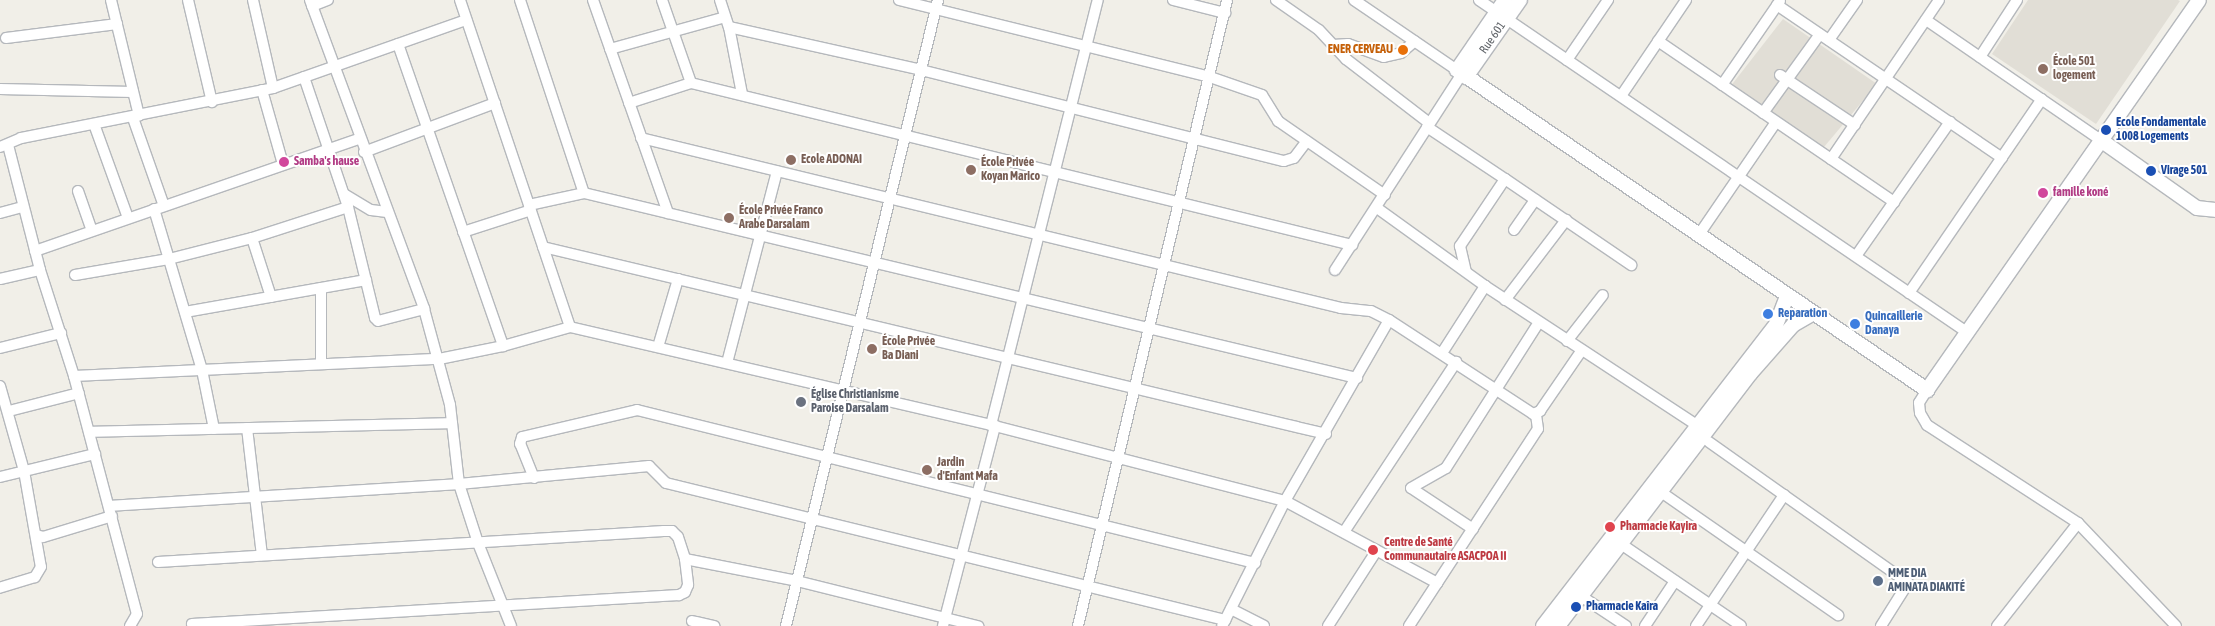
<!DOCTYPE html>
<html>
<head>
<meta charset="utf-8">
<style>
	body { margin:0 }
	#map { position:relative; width:2215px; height:626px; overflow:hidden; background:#f1efe8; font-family:"Asap Condensed",sans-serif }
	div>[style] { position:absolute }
	.education>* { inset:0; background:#e1ded6 }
	.roads { filter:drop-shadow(1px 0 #b5b8bc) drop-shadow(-1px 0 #b5b8bc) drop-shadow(0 1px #b5b8bc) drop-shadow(0 -1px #b5b8bc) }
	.street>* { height:10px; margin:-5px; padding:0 5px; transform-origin:5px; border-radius:5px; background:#fff }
	.secondary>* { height:14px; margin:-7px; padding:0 7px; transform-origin:7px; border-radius:7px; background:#fff }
	.dots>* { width:14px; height:14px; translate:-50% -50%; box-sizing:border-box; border:2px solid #fff; border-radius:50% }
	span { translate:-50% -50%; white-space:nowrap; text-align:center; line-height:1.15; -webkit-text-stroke:4px #fff; paint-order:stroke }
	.street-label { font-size:12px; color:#5f6368 }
	.food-label { font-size:12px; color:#c56008; font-weight:700 }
	.right { translate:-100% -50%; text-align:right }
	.education-label { font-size:12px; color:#785e54; font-weight:700 }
	.left { translate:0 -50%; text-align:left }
	.transit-label { font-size:12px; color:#164399; font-weight:700 }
	.hotel-label { font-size:12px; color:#b23c85; font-weight:700 }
	.shop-label { font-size:12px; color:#366cbe; font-weight:700 }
	.worship-label { font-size:12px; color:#5b616d; font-weight:700 }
	.health-label { font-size:12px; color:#be3a42; font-weight:700 }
	.service-label { font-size:12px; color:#4e5e75; font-weight:700 }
</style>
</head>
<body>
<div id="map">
	<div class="education">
		<i style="clip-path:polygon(2028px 0,2178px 0,2180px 1px,2096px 124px,1992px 54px)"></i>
		<i style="clip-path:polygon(1783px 19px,1877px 84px,1824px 147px,1730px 87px)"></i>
	</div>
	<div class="roads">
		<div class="street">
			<i style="left:111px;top:0;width:119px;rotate:76.4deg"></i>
			<i style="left:188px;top:0;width:105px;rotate:76.8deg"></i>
			<i style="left:253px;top:0;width:90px;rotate:77.2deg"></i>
			<i style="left:310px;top:0;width:329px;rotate:69.7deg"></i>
			<i style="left:424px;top:309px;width:99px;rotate:74.8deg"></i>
			<i style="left:450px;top:405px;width:80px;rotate:83.5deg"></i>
			<i style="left:459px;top:484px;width:62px;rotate:72.1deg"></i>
			<i style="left:478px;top:543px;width:89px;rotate:68.3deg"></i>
			<i style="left:460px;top:0;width:345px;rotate:71.4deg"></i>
			<i style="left:520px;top:0;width:203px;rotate:71.7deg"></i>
			<i style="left:593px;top:0;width:226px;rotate:70.6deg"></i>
			<i style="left:662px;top:0;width:88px;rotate:70.7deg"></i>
			<i style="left:720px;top:0;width:28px;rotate:72deg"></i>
			<i style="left:729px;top:27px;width:68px;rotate:79deg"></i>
			<i style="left:899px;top:0;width:320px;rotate:13.9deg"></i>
			<i style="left:1210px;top:77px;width:55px;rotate:19.1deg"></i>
			<i style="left:1262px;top:95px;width:31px;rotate:58deg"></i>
			<i style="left:1278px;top:121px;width:130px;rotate:34.7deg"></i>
			<i style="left:1173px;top:0;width:54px;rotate:14deg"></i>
			<i style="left:1276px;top:0;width:52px;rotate:34.9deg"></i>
			<i style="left:1319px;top:30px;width:40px;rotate:47deg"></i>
			<i style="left:1346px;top:59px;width:105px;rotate:37.6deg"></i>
			<i style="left:1354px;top:0;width:125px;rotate:34.2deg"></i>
			<i style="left:1479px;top:0;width:592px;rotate:34.25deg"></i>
			<i style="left:1777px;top:5px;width:272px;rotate:34.2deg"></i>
			<i style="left:312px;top:6px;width:17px;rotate:-21deg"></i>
			<i style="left:1926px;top:20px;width:214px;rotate:34.5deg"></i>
			<i style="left:729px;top:27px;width:197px;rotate:12.6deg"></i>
			<i style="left:921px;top:70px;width:374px;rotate:14.1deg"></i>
			<i style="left:1284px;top:161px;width:10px;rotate:-17deg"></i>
			<i style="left:1294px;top:158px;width:21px;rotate:-53deg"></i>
			<i style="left:6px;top:38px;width:112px;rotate:-7.2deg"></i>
			<i style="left:1829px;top:40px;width:49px;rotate:-55deg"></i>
			<i style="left:1658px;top:41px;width:286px;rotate:34.3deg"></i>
			<i style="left:398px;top:44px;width:320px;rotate:70.8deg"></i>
			<i style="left:1333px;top:45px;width:15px;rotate:-4deg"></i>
			<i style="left:1348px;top:44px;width:38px;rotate:20deg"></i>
			<i style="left:1384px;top:57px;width:17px;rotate:-13deg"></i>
			<i style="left:1401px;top:53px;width:18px;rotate:-41deg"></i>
			<i style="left:610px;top:49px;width:119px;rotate:-15.5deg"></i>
			<i style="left:1980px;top:57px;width:68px;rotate:-57deg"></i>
			<i style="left:1567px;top:60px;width:73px;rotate:-55.7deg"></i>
			<i style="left:1780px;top:75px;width:90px;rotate:33.7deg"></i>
			<i style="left:304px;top:77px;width:137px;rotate:71.3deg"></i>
			<i style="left:348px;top:207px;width:114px;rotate:76.3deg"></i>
			<i style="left:375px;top:318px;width:4px;rotate:45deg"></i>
			<i style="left:378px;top:321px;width:48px;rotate:-14.6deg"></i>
			<i style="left:1722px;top:85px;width:102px;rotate:-55.4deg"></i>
			<i style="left:0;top:89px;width:133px;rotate:1.3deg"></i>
			<i style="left:262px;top:90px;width:77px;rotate:74.2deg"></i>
			<i style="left:1621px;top:96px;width:116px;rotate:-55.9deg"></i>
			<i style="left:629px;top:103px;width:65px;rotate:-17.9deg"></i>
			<i style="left:691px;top:83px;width:681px;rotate:13.77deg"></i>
			<i style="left:1763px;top:113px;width:97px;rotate:-54.2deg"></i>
			<i style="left:133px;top:118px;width:93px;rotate:70.6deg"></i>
			<i style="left:94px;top:124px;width:100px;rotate:70.1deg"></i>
			<i style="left:1427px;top:127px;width:94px;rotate:33.7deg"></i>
			<i style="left:1505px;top:179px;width:81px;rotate:123.9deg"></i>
			<i style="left:1460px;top:246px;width:26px;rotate:77deg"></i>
			<i style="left:641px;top:138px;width:720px;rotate:13.65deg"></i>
			<i style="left:1341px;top:308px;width:30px;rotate:6deg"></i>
			<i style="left:1371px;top:311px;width:20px;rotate:27deg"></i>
			<i style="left:1389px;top:320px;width:209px;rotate:119.9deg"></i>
			<i style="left:1285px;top:501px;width:140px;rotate:116.7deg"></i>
			<i style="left:8px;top:145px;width:129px;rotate:75.6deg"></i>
			<i style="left:40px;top:270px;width:111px;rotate:72.2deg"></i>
			<i style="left:74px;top:376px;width:246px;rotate:75.2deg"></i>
			<i style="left:137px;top:614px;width:14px;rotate:120deg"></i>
			<i style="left:0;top:147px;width:23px;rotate:-23deg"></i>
			<i style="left:21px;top:138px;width:257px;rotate:-11.2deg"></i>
			<i style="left:273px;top:88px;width:205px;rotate:-19.4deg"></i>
			<i style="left:364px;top:152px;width:140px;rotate:-20.5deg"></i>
			<i style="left:1831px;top:159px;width:192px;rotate:-55.8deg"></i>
			<i style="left:1505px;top:179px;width:153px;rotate:34.3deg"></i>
			<i style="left:78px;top:191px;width:42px;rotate:70.7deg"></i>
			<i style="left:344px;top:194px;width:31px;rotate:31deg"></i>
			<i style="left:371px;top:210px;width:16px;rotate:7deg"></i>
			<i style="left:529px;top:205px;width:56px;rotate:-12.3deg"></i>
			<i style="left:584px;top:193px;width:795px;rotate:13.46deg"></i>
			<i style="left:1377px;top:208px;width:133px;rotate:35.8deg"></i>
			<i style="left:1485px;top:286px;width:255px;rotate:33.3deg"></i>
			<i style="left:154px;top:209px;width:168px;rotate:73.4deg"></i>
			<i style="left:202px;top:370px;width:60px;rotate:78.5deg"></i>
			<i style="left:0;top:213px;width:24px;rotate:-15deg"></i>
			<i style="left:1514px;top:230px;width:37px;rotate:-55deg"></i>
			<i style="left:463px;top:232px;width:71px;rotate:-17.9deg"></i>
			<i style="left:1698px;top:236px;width:138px;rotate:-55.6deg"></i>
			<i style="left:252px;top:238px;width:62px;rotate:72.1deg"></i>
			<i style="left:543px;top:247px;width:805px;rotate:13.43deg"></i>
			<i style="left:35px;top:251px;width:343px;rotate:-19.1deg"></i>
			<i style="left:1856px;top:256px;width:164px;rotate:-55deg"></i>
			<i style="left:1335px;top:270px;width:234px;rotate:-57.1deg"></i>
			<i style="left:75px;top:275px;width:95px;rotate:-9.7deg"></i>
			<i style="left:169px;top:259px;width:86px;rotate:-14.2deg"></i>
			<i style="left:252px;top:238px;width:101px;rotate:-17.9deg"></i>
			<i style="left:0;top:279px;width:41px;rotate:-12.7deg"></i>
			<i style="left:1909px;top:293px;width:235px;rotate:-55.6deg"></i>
			<i style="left:1505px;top:300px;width:101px;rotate:-52.7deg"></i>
			<i style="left:185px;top:312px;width:184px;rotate:-10deg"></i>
			<i style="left:1389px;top:320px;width:172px;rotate:33.1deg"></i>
			<i style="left:1533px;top:414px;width:8px;rotate:-23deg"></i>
			<i style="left:1540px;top:411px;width:74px;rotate:-55.5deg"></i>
			<i style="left:1567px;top:341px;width:58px;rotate:-52deg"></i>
			<i style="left:658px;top:347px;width:71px;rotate:-73.6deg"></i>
			<i style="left:0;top:348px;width:63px;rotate:-13.8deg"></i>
			<i style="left:1442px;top:353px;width:80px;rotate:-57.3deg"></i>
			<i style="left:727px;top:363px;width:198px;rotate:-75.4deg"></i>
			<i style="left:321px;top:364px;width:76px;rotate:-90deg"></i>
			<i style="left:74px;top:376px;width:365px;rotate:-2.7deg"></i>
			<i style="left:439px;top:359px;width:65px;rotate:-11.5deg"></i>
			<i style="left:503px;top:346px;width:70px;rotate:-15.8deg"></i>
			<i style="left:570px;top:327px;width:432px;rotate:13.1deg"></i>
			<i style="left:991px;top:425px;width:304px;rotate:14.5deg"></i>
			<i style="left:1285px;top:501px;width:173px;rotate:28.3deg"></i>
			<i style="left:0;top:386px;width:88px;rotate:74.2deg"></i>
			<i style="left:24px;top:471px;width:97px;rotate:80deg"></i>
			<i style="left:41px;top:567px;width:12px;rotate:121deg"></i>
			<i style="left:35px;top:577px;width:37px;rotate:163deg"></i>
			<i style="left:1927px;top:390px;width:15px;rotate:122deg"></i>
			<i style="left:1919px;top:403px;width:10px;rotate:84deg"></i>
			<i style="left:1920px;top:413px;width:14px;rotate:60deg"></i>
			<i style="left:1927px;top:425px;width:180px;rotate:33deg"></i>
			<i style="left:2078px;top:523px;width:142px;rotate:46.4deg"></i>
			<i style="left:9px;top:411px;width:72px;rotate:-14.4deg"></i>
			<i style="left:991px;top:425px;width:438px;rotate:-75.9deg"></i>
			<i style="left:247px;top:428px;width:128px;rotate:83.3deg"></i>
			<i style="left:89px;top:432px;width:363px;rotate:-1.4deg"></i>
			<i style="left:1709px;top:442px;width:244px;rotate:35.3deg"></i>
			<i style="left:1908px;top:583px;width:51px;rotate:122.1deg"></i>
			<i style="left:0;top:477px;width:98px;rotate:-13.6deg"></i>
			<i style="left:534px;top:478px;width:37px;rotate:-112deg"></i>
			<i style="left:520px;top:444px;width:7px;rotate:-74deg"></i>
			<i style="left:522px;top:437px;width:118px;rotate:-13.2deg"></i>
			<i style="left:637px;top:410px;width:637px;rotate:13.91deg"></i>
			<i style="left:1661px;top:492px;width:216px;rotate:34.8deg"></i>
			<i style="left:109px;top:506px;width:351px;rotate:-3.6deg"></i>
			<i style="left:459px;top:484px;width:191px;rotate:-5.4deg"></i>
			<i style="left:649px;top:466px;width:24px;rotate:45deg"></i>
			<i style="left:666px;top:483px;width:576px;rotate:13.77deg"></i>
			<i style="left:1473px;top:529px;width:74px;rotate:-146.5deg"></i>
			<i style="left:1411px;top:488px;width:40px;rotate:-29.7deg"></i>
			<i style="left:1446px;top:468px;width:173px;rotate:-57.5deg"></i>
			<i style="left:1344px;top:532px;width:204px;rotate:-56.6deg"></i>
			<i style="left:36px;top:535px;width:7px;rotate:16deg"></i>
			<i style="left:43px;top:537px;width:72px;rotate:-16.9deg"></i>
			<i style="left:1621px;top:544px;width:145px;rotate:34.3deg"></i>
			<i style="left:685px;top:559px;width:114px;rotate:11.1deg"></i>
			<i style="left:797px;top:581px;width:187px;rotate:14deg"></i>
			<i style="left:158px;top:562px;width:507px;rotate:-3.51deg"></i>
			<i style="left:664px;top:531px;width:8px"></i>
			<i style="left:672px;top:531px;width:8px;rotate:45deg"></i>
			<i style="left:678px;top:537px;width:23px;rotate:72deg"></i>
			<i style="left:685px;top:559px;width:26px;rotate:83deg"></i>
			<i style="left:688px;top:585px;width:8px;rotate:113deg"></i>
			<i style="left:685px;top:592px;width:7px;rotate:153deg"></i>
			<i style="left:679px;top:595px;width:488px;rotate:176.6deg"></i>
			<i style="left:1581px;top:596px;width:54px;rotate:33.7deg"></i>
			<i style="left:1231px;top:609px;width:37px;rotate:27deg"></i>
			<i style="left:692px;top:621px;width:23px;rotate:13deg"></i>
			<i style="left:786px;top:626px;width:644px;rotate:-76.35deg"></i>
			<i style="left:943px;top:626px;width:207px;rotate:-75.4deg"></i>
			<i style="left:1078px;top:626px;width:643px;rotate:-76.61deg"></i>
			<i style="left:1328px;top:626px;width:90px;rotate:-57.2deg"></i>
			<i style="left:1409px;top:626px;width:235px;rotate:-56.8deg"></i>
			<i style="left:1538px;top:429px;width:15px;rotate:-98deg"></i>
			<i style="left:1645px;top:626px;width:54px;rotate:-56.3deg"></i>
			<i style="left:1696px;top:626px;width:158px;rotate:-56.1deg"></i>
			<i style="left:1997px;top:626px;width:131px;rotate:-51.8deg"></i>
		</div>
		<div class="secondary">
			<i style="left:1505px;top:0;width:85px;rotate:124.4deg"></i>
			<i style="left:1457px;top:70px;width:569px;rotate:34.25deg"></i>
			<i style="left:1927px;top:390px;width:475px;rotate:-55.1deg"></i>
			<i style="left:1466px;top:77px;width:94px;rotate:-55deg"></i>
			<i style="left:2102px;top:141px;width:116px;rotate:35.2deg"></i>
			<i style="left:2197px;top:208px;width:18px;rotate:6deg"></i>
			<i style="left:1543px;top:626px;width:381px;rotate:-52.3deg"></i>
			<i style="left:1776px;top:325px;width:31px;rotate:-69deg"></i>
			<i style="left:1558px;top:626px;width:317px;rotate:-52.7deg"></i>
			<i style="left:1750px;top:374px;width:65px;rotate:-48.7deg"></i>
			<i style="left:1793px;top:325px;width:24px;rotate:-30deg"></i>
		</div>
	</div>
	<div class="dots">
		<i style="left:1403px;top:50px;background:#e8710a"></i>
		<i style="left:2043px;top:69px;background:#8d6e63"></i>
		<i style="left:2106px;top:130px;background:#1a4fb4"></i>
		<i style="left:791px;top:160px;background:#8d6e63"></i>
		<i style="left:284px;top:162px;background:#d1479c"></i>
		<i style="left:971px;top:170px;background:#8d6e63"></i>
		<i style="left:2151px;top:171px;background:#1a4fb4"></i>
		<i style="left:2043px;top:193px;background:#d1479c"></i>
		<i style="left:729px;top:218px;background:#8d6e63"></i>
		<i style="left:1768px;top:314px;background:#3f7fe0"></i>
		<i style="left:1855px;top:324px;background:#3f7fe0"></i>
		<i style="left:872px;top:349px;background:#8d6e63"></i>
		<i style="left:801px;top:402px;background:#6b7280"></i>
		<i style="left:927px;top:470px;background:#8d6e63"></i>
		<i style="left:1610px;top:527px;background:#e0444e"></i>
		<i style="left:1373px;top:550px;background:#e0444e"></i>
		<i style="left:1878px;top:581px;background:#5c6f8a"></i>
		<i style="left:1576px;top:607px;background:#1a4fb4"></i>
	</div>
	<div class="street-label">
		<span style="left:1493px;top:38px;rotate:-55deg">Rue 601</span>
	</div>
	<div class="food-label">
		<span class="right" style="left:1393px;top:50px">ENER CERVEAU</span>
	</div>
	<div class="education-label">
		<span class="left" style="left:2053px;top:69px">École 501<br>logement</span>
		<span class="left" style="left:801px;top:160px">Ecole ADONAI</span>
		<span class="left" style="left:981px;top:170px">École Privée<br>Koyan Marico</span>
		<span class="left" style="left:739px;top:218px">École Privée Franco<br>Arabe Darsalam</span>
		<span class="left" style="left:882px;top:349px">École Privée<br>Ba Diani</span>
		<span class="left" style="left:937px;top:470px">Jardin<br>d'Enfant Mafa</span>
	</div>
	<div class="transit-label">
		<span class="left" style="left:2116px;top:130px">Ecole Fondamentale<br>1008 Logements</span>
		<span class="left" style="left:2161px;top:171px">Virage 501</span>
		<span class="left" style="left:1586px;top:607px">Pharmacie Kaîra</span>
	</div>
	<div class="hotel-label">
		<span class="left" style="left:294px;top:162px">Samba's hause</span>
		<span class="left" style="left:2053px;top:193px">famille koné</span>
	</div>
	<div class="shop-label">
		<span class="left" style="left:1778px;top:314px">Reparation</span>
		<span class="left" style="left:1865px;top:324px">Quincaillerie<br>Danaya</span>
	</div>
	<div class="worship-label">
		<span class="left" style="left:811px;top:402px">Église Christianisme<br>Paroise Darsalam</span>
	</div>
	<div class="health-label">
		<span class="left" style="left:1620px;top:527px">Pharmacie Kayira</span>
		<span class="left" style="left:1384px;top:550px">Centre de Santé<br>Communautaire ASACPOA II</span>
	</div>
	<div class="service-label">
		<span class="left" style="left:1888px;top:581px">MME DIA<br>AMINATA DIAKITÉ</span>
	</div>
</div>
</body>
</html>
